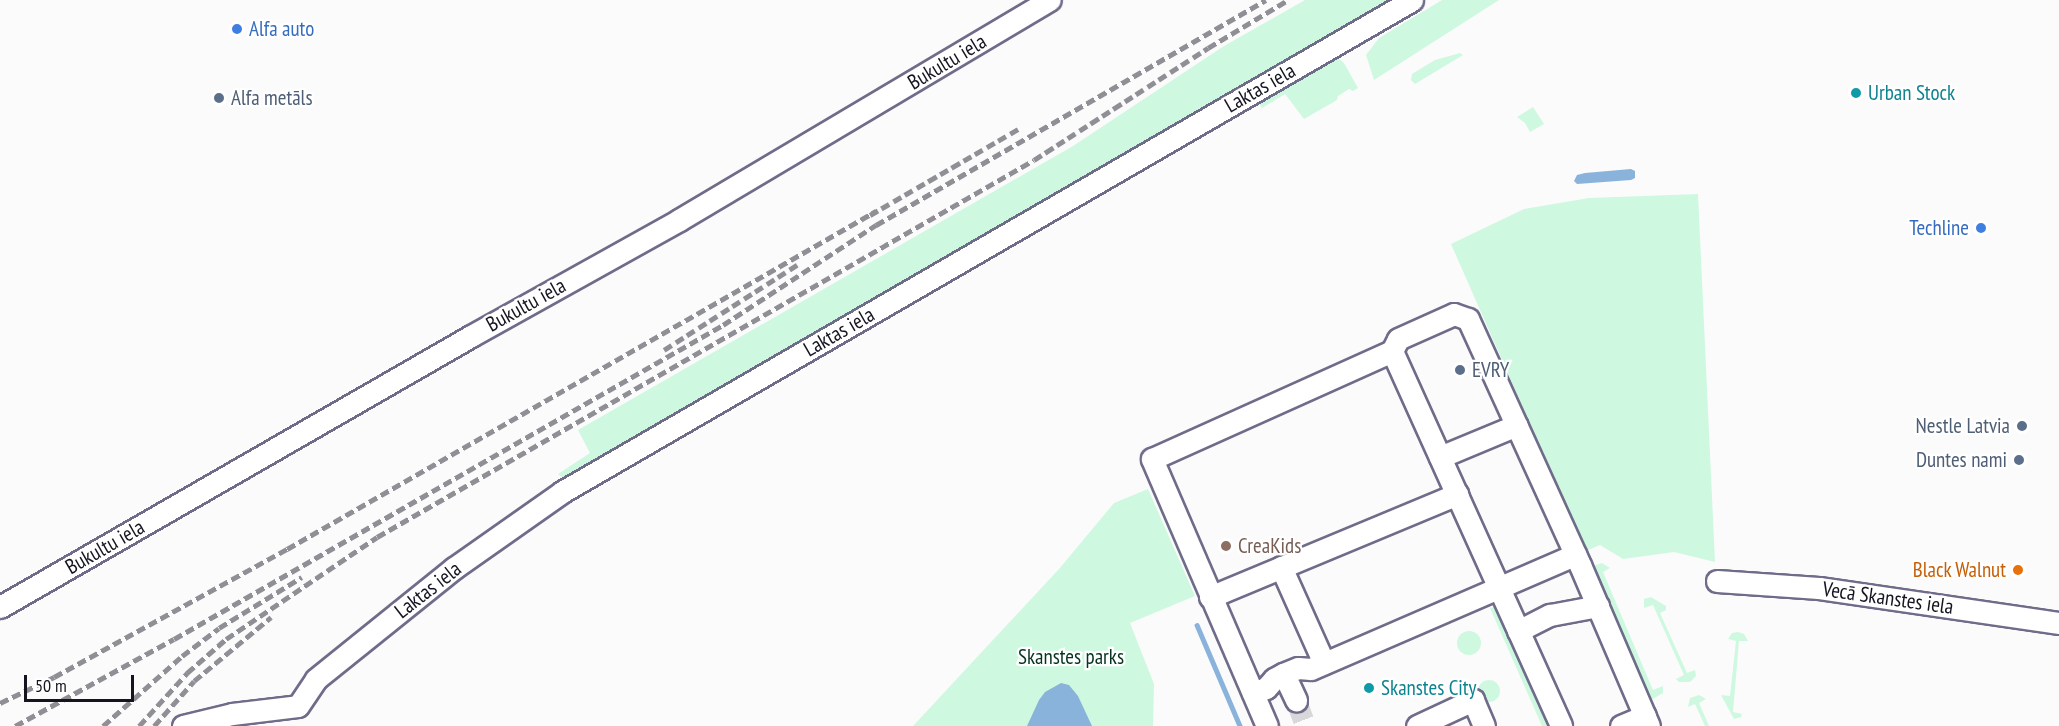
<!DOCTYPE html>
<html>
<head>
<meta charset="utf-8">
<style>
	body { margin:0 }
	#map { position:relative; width:2059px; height:726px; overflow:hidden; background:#fbfbfb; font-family:"PT Sans Narrow",sans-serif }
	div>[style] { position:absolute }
	.green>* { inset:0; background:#cef9e0 }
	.round { border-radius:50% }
	.water>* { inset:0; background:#8ab3dc }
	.stream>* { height:4.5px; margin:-2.25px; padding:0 2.25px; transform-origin:2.25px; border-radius:2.25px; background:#8ab3dc }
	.minor-tunnel>* { height:21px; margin-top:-10.5px; transform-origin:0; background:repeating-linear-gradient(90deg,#d8d8da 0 21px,transparent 0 31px) }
	.roads { filter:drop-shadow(2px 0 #6f6c8a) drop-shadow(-2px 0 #6f6c8a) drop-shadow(0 2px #6f6c8a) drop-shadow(0 -2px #6f6c8a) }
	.minor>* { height:21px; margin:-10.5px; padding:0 10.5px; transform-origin:10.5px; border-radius:10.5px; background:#fff }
	.rail>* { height:4.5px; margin-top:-2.25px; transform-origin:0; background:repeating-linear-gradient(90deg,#908f95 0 9px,transparent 0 13.5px) }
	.dots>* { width:16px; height:16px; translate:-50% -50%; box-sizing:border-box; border:3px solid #fff; border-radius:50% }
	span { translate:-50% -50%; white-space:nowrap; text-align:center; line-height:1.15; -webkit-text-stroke:4.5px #fff; paint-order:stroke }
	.shop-label { font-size:21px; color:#366cbe }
	.left { translate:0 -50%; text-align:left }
	.right { translate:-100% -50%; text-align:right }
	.street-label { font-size:21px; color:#151420 }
	.culture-label { font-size:21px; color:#0d838f }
	.service-label { font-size:21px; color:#4e5e75 }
	.education-label { font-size:21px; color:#785e54 }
	.food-label { font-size:21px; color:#c56008 }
	.park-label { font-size:21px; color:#04331f }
	.scale { position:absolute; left:24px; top:675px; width:110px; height:27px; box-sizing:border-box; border:3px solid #151420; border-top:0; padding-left:8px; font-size:18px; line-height:21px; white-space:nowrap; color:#151420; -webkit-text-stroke:4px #fff; paint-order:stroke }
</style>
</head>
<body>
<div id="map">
	<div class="green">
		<i style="clip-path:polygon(1305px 0,1397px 0,566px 480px,558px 474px,590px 453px,578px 430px,1073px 146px,1224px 46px)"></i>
		<i style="clip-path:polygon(1442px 0,1499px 0,1374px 80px,1366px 55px,1379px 38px)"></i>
		<i style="clip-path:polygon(1460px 53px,1463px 55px,1415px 84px,1411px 80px,1412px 74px,1435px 60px)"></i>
		<i style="clip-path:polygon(1330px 57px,1338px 58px,1344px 63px,1358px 88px,1353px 91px,1349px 89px,1338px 96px,1337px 100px,1304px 119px,1285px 94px,1262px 108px,1258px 102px)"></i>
		<i style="clip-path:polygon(1533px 107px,1544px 124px,1530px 132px,1525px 123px,1517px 117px)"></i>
		<i style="clip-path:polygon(1698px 194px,1715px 562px,1674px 552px,1623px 559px,1600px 545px,1586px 551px,1451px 244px,1524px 209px,1589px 198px)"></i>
		<i style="clip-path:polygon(1082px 199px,1082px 206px,902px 309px,902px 304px)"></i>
		<i style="clip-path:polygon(1148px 489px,1195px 596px,1130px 623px,1154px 684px,1153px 726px,913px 726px,1059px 569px,1114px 503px)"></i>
		<i style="clip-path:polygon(1602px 563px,1610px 568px,1603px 572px,1653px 690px,1663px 686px,1663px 693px,1651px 700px,1646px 699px,1587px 568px)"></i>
		<i style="clip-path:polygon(1651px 597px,1666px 606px,1666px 610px,1660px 613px,1687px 673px,1695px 670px,1696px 676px,1690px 682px,1679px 682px,1676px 679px,1684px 675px,1653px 605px,1644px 608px,1644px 599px)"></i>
		<i style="clip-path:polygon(1498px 606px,1555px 726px,1542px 726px,1490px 608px)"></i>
		<i class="round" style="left:1457px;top:631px;width:24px;height:24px"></i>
		<i style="clip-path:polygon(1738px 632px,1744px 634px,1748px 641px,1739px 641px,1733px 712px,1742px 714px,1741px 717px,1734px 719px,1721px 695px,1730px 696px,1736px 641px,1728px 639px,1732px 633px)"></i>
		<i class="round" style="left:1478px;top:680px;width:22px;height:22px"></i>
		<i style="clip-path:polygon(1699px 695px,1706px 699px,1699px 703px,1709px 726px,1705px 726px,1695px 704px,1688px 707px,1690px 698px)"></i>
	</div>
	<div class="water">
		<i style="clip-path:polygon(1631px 169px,1635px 171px,1635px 178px,1631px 180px,1577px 184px,1574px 181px,1577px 175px,1585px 173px)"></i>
		<i style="clip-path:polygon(1061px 683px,1069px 685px,1078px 696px,1092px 726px,1027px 726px,1039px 700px,1045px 692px)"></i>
	</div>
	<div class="stream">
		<i style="left:1197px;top:625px;width:110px;rotate:66.9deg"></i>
	</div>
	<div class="minor-tunnel">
		<i style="left:1296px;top:700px;width:28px;rotate:69deg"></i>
	</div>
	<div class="roads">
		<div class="minor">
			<i style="left:1392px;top:351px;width:411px;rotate:65.7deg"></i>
			<i style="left:1440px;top:457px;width:83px;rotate:-22.6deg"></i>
			<i style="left:1281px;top:567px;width:105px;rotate:65.9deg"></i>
			<i style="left:1717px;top:581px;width:102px;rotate:3.9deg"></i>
			<i style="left:1819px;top:588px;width:243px;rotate:8.3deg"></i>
			<i style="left:1210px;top:597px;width:268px;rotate:-22.6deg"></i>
			<i style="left:0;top:607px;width:543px;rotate:-29.91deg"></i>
			<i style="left:471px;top:336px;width:238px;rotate:-29.1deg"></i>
			<i style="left:679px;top:220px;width:431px;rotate:-30.7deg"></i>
			<i style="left:1518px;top:631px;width:36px;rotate:-27deg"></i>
			<i style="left:1550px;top:615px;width:49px;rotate:-10.6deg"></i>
			<i style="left:1289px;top:685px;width:17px;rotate:65deg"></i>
			<i style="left:1253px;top:693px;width:14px;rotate:-21deg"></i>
			<i style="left:1266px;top:688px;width:12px;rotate:-48deg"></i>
			<i style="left:1274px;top:679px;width:10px;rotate:-29deg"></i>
			<i style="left:1283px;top:674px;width:16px;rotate:-22deg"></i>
			<i style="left:1298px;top:668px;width:13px;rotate:4deg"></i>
			<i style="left:1311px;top:669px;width:288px;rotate:-23.4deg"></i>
			<i style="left:183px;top:726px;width:50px;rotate:-13.8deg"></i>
			<i style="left:232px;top:714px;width:66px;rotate:-6.9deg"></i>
			<i style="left:298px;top:706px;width:32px;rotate:-56deg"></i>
			<i style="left:316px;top:679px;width:177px;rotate:-38.8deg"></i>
			<i style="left:454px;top:568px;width:132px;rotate:-35.1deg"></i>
			<i style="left:562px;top:492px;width:982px;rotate:-30.06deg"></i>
			<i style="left:1267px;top:726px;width:291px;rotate:-113.3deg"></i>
			<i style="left:1152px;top:459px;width:263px;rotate:-24.2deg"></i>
			<i style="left:1392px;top:351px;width:13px;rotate:-63deg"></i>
			<i style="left:1398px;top:339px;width:61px;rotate:-24.1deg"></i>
			<i style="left:1454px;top:314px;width:15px;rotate:20deg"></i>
			<i style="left:1468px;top:319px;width:270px;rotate:65.5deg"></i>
			<i style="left:1580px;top:565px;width:175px;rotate:66.8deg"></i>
			<i style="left:1417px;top:726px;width:62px;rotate:-24.9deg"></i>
			<i style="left:1473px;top:700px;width:28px;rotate:67deg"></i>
			<i style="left:1621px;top:726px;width:26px;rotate:-23deg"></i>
		</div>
	</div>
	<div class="rail">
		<i style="left:870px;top:215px;width:173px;rotate:-30.1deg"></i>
		<i style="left:664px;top:350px;width:161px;rotate:-32.6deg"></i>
		<i style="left:0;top:703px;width:60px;rotate:-25.7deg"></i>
		<i style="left:54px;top:677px;width:266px;rotate:-28.8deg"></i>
		<i style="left:287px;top:549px;width:679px;rotate:-29.85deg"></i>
		<i style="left:15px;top:726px;width:181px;rotate:-28.7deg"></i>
		<i style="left:174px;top:639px;width:632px;rotate:-29.77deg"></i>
		<i style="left:723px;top:325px;width:183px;rotate:-33.2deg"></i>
		<i style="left:876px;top:225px;width:450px;rotate:-30deg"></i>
		<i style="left:103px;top:726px;width:106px;rotate:-41.5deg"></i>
		<i style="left:182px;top:656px;width:46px;rotate:-37.1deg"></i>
		<i style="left:219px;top:628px;width:97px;rotate:-31.6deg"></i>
		<i style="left:139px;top:726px;width:72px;rotate:-47.8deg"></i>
		<i style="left:187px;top:673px;width:52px;rotate:-41.1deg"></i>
		<i style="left:226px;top:639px;width:182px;rotate:-34deg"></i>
		<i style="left:377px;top:537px;width:757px;rotate:-29.85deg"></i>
		<i style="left:1034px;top:160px;width:207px;rotate:-32.8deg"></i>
		<i style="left:1208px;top:48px;width:93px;rotate:-31deg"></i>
		<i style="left:154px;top:726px;width:60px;rotate:-48.4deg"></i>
		<i style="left:194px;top:681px;width:100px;rotate:-39.7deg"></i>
	</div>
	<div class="dots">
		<i style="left:237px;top:29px;background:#3f7fe0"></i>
		<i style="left:1856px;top:93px;background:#0f9aa8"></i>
		<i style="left:219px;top:98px;background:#5c6f8a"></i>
		<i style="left:1981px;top:228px;background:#3f7fe0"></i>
		<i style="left:1460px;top:370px;background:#5c6f8a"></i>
		<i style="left:2022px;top:426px;background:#5c6f8a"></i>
		<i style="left:2019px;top:460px;background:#5c6f8a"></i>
		<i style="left:1226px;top:546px;background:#8d6e63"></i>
		<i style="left:2018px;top:570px;background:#e8710a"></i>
		<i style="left:1369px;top:688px;background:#0f9aa8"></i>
	</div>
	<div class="shop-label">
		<span class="left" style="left:249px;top:29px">Alfa auto</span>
		<span class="right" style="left:1969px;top:228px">Techline</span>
	</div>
	<div class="street-label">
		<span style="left:947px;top:62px;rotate:-31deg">Bukultu iela</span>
		<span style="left:1260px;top:88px;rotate:-30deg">Laktas iela</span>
		<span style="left:526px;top:305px;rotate:-29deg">Bukultu iela</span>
		<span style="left:839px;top:332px;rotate:-30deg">Laktas iela</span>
		<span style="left:105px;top:547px;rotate:-30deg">Bukultu iela</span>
		<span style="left:428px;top:590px;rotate:-38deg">Laktas iela</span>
		<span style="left:1888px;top:598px;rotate:8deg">Vecā Skanstes iela</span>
	</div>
	<div class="culture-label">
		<span class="left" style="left:1868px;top:93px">Urban Stock</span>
		<span class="left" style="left:1381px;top:688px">Skanstes City</span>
	</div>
	<div class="service-label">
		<span class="left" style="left:231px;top:98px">Alfa metāls</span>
		<span class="left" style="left:1472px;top:370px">EVRY</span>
		<span class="right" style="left:2010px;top:426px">Nestle Latvia</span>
		<span class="right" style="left:2007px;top:460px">Duntes nami</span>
	</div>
	<div class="education-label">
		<span class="left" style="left:1238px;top:546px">CreaKids</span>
	</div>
	<div class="food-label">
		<span class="right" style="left:2006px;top:570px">Black Walnut</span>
	</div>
	<div class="park-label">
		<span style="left:1071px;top:657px">Skanstes parks</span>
	</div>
	<div class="scale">50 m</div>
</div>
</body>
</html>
